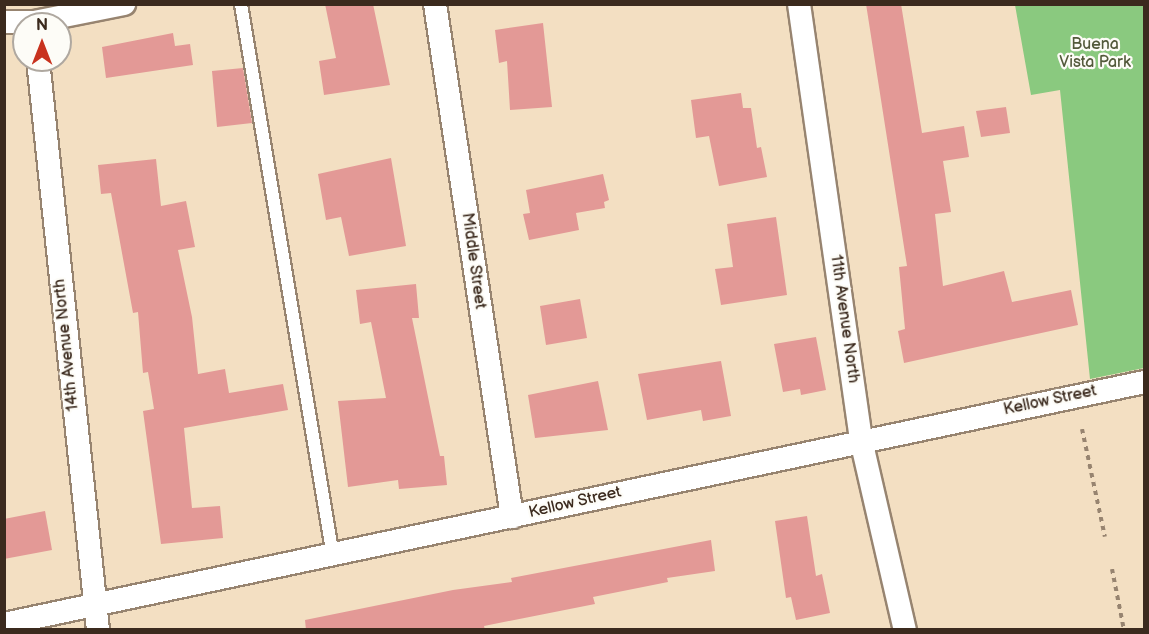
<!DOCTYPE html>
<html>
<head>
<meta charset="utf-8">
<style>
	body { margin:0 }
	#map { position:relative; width:1149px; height:634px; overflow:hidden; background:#f3dfc2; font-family:"Balsamiq Sans",sans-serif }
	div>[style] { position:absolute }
	.green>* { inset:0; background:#8ac97f }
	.building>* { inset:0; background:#e39996 }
	.path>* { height:4px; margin-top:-2px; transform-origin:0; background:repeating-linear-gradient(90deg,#978470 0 4.5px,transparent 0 9px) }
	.roads { filter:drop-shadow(2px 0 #978470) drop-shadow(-2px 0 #978470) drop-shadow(0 2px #978470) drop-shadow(0 -2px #978470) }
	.lane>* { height:12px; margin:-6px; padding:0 6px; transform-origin:6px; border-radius:6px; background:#fff }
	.street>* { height:22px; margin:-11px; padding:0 11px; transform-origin:11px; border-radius:11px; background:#fff }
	span { translate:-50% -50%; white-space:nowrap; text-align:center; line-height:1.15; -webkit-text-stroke:4.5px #fdfcf7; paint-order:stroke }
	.park-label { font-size:16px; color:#535a3b }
	.street-label { font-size:16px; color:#3b2a1e }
	.frame { position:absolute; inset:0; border:6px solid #3b2a1e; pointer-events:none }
	.north { position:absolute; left:12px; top:12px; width:60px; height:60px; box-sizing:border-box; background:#fdfcf7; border:2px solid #afa8a0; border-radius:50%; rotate:0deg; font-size:16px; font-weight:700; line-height:24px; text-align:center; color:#3b2a1e }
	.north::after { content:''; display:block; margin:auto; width:21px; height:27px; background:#c8321e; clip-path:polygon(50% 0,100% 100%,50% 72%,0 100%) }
</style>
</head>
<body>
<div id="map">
	<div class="green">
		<i style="clip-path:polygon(1015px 5px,1144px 5px,1144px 368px,1090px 379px,1060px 90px,1031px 95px)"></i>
	</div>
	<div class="building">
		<i style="clip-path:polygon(325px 4px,373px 4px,390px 85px,324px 95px,319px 61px,336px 58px)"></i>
		<i style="clip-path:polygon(866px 4px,901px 4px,922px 133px,964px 126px,969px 157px,943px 161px,951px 212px,935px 214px,943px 286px,1004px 271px,1012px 302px,1071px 290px,1078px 325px,904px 363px,898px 331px,905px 329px,899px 267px,907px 266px)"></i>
		<i style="clip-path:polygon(543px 23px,552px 107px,510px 110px,507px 61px,499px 63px,495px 30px)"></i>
		<i style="clip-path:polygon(173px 33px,175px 46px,190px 44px,193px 65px,106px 78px,102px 47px)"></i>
		<i style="clip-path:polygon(243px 68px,252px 123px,217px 127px,212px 71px)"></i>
		<i style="clip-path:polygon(741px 93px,743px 108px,751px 108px,757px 148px,761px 147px,767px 177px,719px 186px,709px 136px,696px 138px,691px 100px)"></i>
		<i style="clip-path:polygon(1006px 107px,1010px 133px,981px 137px,976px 111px)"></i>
		<i style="clip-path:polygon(391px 158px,406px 246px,349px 256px,341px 217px,326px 220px,318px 174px)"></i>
		<i style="clip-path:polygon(156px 159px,161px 206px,186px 201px,195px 247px,178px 250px,192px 317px,198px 374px,225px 369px,229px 393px,283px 384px,288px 410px,184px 428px,192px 508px,220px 506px,223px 538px,161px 544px,143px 411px,154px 409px,148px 372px,143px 373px,138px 312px,133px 313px,111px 193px,101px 194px,98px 165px)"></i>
		<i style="clip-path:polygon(603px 174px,609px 200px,604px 202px,605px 208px,576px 213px,579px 230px,529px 240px,523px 214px,530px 213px,526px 190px)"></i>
		<i style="clip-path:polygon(776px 217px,787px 295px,721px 305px,715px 269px,733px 267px,727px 224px)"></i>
		<i style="clip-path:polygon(416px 284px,419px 318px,412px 318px,440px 456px,444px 456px,447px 485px,399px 489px,398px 480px,348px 487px,338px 401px,386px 398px,371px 322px,360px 324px,356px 290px)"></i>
		<i style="clip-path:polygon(580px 299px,587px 338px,546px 345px,540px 306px)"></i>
		<i style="clip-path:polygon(816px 337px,826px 390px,801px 395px,800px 389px,783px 392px,774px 344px)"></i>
		<i style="clip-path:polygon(721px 361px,731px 416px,703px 421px,701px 410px,647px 420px,638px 374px)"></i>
		<i style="clip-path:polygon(598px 381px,608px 430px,535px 438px,528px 395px)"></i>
		<i style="clip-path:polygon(45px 511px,52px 550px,4px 559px,4px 519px)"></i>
		<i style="clip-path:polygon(807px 516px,816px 576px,822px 574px,830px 613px,796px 620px,791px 597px,786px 598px,775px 521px)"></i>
		<i style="clip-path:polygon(711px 540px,715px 571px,667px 578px,668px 582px,593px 597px,595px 604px,484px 626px,485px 630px,306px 630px,305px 620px,453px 590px,512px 582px,511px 578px)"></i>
	</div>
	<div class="path">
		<i style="left:1082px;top:429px;width:110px;rotate:78deg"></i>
		<i style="left:1112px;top:569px;width:62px;rotate:78.9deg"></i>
	</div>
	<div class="roads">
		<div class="lane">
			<i style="left:241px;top:4px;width:560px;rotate:80.54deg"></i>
		</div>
		<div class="street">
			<i style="left:435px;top:4px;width:519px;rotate:81.46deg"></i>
			<i style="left:799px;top:4px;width:440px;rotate:81.9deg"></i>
			<i style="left:861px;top:440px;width:195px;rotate:77deg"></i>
			<i style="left:4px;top:22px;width:30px"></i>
			<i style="left:34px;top:22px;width:92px;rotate:-11.3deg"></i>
			<i style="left:38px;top:60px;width:573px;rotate:83.99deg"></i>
			<i style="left:4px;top:624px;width:1165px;rotate:-11.98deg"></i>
		</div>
	</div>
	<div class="park-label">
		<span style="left:1095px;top:54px">Buena<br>Vista Park</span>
	</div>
	<div class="street-label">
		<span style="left:473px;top:261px;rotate:82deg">Middle Street</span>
		<span style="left:844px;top:319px;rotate:82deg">11th Avenue North</span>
		<span style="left:67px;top:345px;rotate:-96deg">14th Avenue North</span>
		<span style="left:1050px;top:401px;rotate:-12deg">Kellow Street</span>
		<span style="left:575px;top:503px;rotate:-13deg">Kellow Street</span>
	</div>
	<div class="frame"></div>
	<div class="north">N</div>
</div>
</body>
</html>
